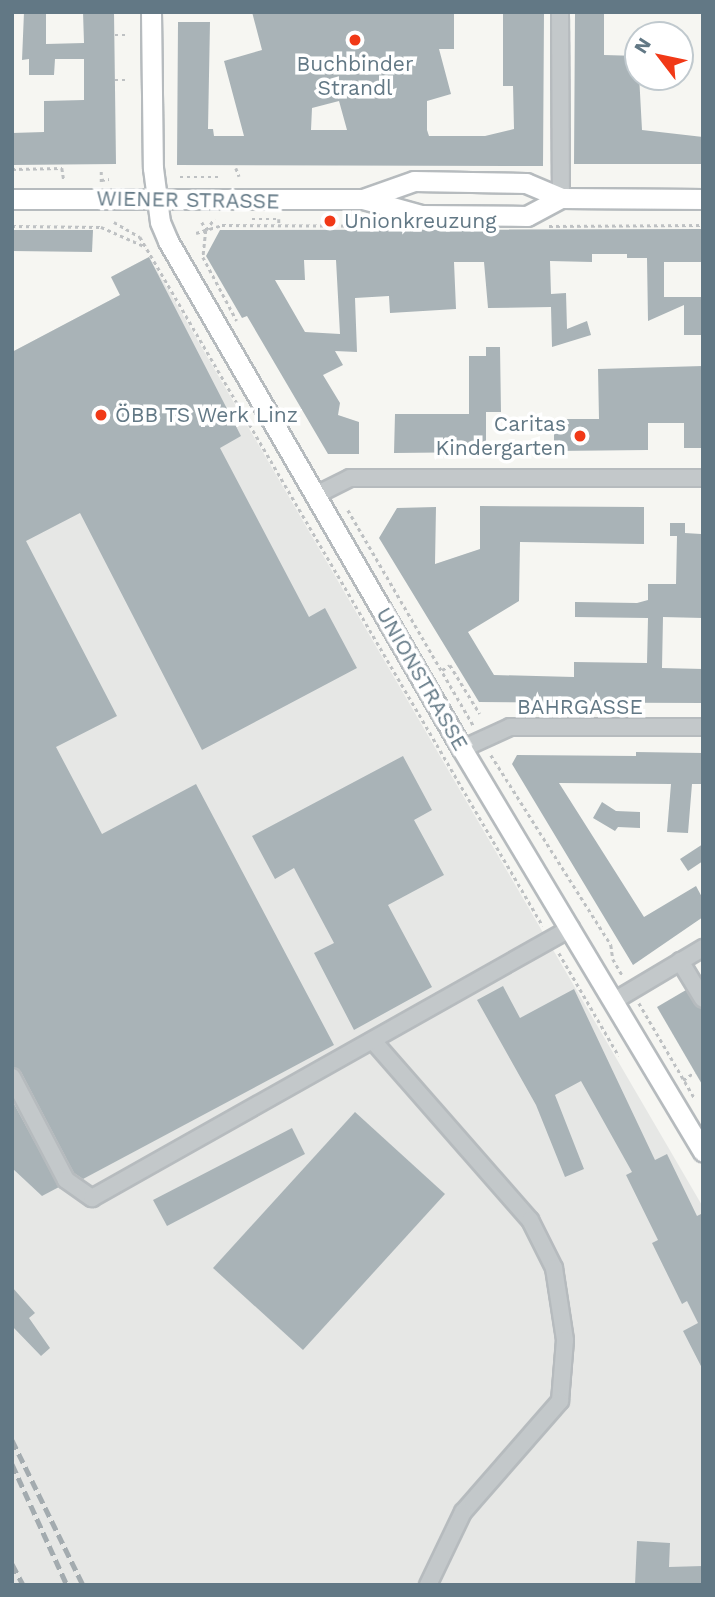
<!DOCTYPE html>
<html>
<head>
<meta charset="utf-8">
<style>
	body { margin:0 }
	#map { position:relative; width:715px; height:1597px; overflow:hidden; background:#f6f6f2; font-family:"Work Sans",sans-serif }
	div>[style] { position:absolute }
	.built>* { inset:0; background:#e6e7e5 }
	.building>* { inset:0; background:#a9b3b7 }
	.path>* { height:2.5px; margin-top:-1.25px; transform-origin:0; background:repeating-linear-gradient(90deg,#bec1c3 0 3.5px,transparent 0 7px) }
	.roads { filter:drop-shadow(2px 0 #b6bbbe) drop-shadow(-2px 0 #b6bbbe) drop-shadow(0 2px #b6bbbe) drop-shadow(0 -2px #b6bbbe) }
	.minor>* { height:16px; margin:-8px; padding:0 8px; transform-origin:8px; border-radius:8px; background:#c3c8ca }
	.major>* { height:19px; margin:-9.5px; padding:0 9.5px; transform-origin:9.5px; border-radius:9.5px; background:#fff }
	.rail>* { height:5px; margin-top:-2.5px; transform-origin:0; background:repeating-linear-gradient(90deg,#a3abaf 0 10px,transparent 0 15px) }
	.dots>* { width:19px; height:19px; translate:-50% -50%; box-sizing:border-box; border:4px solid #fff; border-radius:50% }
	span { translate:-50% -50%; white-space:nowrap; text-align:center; line-height:1.15; -webkit-text-stroke:7px #fff; paint-order:stroke }
	.poi-label { font-size:21px; color:#627885 }
	.left { translate:0 -50%; text-align:left }
	.right { translate:-100% -50%; text-align:right }
	.street-label { font-size:21px; color:#627885 }
	.frame { position:absolute; inset:0; border:14px solid #627885; pointer-events:none }
	.north { position:absolute; left:624px; top:21px; width:70px; height:70px; box-sizing:border-box; background:#fff; border:2px solid #c0c9ce; border-radius:50%; rotate:302deg; font-size:19px; font-weight:700; line-height:28px; text-align:center; color:#627885 }
	.north::after { content:''; display:block; margin:auto; width:24px; height:32px; background:#f13917; clip-path:polygon(50% 0,100% 100%,50% 72%,0 100%) }
</style>
</head>
<body>
<div id="map">
	<div class="built">
		<i style="clip-path:polygon(149px 257px,703px 1207px,703px 1585px,12px 1585px,12px 352px,120px 295px,111px 277px)"></i>
	</div>
	<div class="building">
		<i style="clip-path:polygon(24px 12px,46px 12px,46px 44px,84px 43px,83px 12px,114px 12px,116px 164px,12px 165px,12px 133px,44px 132px,44px 101px,84px 100px,84px 59px,55px 59px,54px 75px,29px 75px,29px 59px,22px 60px)"></i>
		<i style="clip-path:polygon(evenodd,252px 12px,454px 12px,454px 49px,439px 49px,451px 94px,427px 101px,427px 130px,429px 136px,485px 136px,514px 129px,513px 86px,503px 86px,503px 12px,544px 12px,543px 166px,177px 165px,178px 22px,210px 22px,208px 129px,213px 129px,214px 136px,244px 136px,224px 61px,262px 50px,252px 12px,339px 101px,347px 130px,311px 130px,312px 108px,339px 101px)"></i>
		<i style="clip-path:polygon(575px 12px,604px 12px,604px 55px,638px 56px,642px 130px,703px 137px,703px 164px,574px 164px)"></i>
		<i style="clip-path:polygon(evenodd,703px 229px,703px 262px,664px 262px,664px 297px,703px 297px,703px 335px,684px 335px,684px 305px,648px 321px,647px 258px,627px 258px,627px 254px,592px 254px,592px 262px,550px 261px,551px 294px,566px 293px,567px 329px,587px 321px,591px 335px,552px 347px,551px 307px,488px 308px,484px 262px,454px 262px,456px 309px,390px 313px,389px 296px,355px 298px,357px 352px,335px 351px,343px 365px,323px 375px,340px 403px,338px 415px,359px 422px,359px 454px,328px 454px,247px 316px,242px 318px,206px 256px,220px 230px,703px 229px,304px 260px,336px 260px,340px 334px,305px 332px,275px 280px,305px 280px,304px 260px)"></i>
		<i style="clip-path:polygon(12px 230px,93px 230px,92px 252px,12px 251px)"></i>
		<i style="clip-path:polygon(149px 257px,241px 436px,220px 448px,309px 617px,325px 608px,357px 668px,202px 750px,80px 513px,26px 541px,117px 716px,56px 747px,102px 834px,196px 784px,334px 1045px,83px 1179px,74px 1173px,21px 1072px,12px 1067px,12px 352px,120px 295px,111px 277px)"></i>
		<i style="clip-path:polygon(486px 347px,500px 347px,501px 412px,486px 412px,486px 452px,394px 453px,395px 414px,469px 414px,469px 356px,486px 356px)"></i>
		<i style="clip-path:polygon(703px 366px,703px 448px,684px 448px,684px 423px,648px 423px,648px 450px,554px 451px,554px 419px,599px 419px,598px 369px)"></i>
		<i style="clip-path:polygon(480px 506px,644px 507px,644px 544px,520px 542px,519px 601px,468px 632px,494px 675px,574px 677px,574px 662px,647px 663px,648px 618px,575px 617px,575px 602px,637px 603px,648px 600px,648px 584px,676px 584px,677px 536px,670px 536px,670px 523px,685px 523px,685px 533px,701px 534px,703px 618px,663px 617px,662px 668px,703px 669px,703px 703px,479px 702px,379px 538px,397px 508px,436px 507px,435px 564px,480px 549px)"></i>
		<i style="clip-path:polygon(636px 752px,703px 753px,703px 784px,692px 784px,688px 833px,667px 832px,671px 784px,559px 783px,644px 917px,696px 886px,703px 899px,703px 917px,633px 965px,512px 764px,517px 755px,636px 756px)"></i>
		<i style="clip-path:polygon(403px 756px,432px 810px,414px 820px,444px 875px,388px 905px,432px 987px,354px 1030px,314px 953px,334px 943px,294px 868px,275px 879px,252px 836px)"></i>
		<i style="clip-path:polygon(602px 802px,616px 811px,640px 812px,640px 828px,618px 827px,615px 831px,593px 818px)"></i>
		<i style="clip-path:polygon(703px 844px,703px 861px,688px 871px,680px 859px)"></i>
		<i style="clip-path:polygon(503px 986px,520px 1018px,574px 989px,655px 1160px,667px 1154px,697px 1216px,703px 1213px,703px 1370px,683px 1331px,698px 1323px,687px 1301px,682px 1304px,652px 1243px,658px 1240px,626px 1175px,632px 1172px,581px 1081px,555px 1095px,584px 1169px,565px 1177px,536px 1105px,477px 1000px)"></i>
		<i style="clip-path:polygon(686px 990px,703px 1009px,703px 1086px,657px 1007px)"></i>
		<i style="clip-path:polygon(12px 1100px,59px 1187px,42px 1196px,12px 1168px)"></i>
		<i style="clip-path:polygon(355px 1112px,445px 1194px,303px 1350px,213px 1268px)"></i>
		<i style="clip-path:polygon(292px 1128px,305px 1154px,167px 1226px,153px 1200px)"></i>
		<i style="clip-path:polygon(12px 1287px,35px 1313px,29px 1318px,50px 1348px,41px 1356px,12px 1326px)"></i>
		<i style="clip-path:polygon(637px 1541px,670px 1543px,669px 1567px,703px 1566px,703px 1585px,635px 1585px)"></i>
	</div>
	<div class="path">
		<i style="left:115px;top:35px;width:14px"></i>
		<i style="left:115px;top:80px;width:14px"></i>
		<i style="left:236px;top:168px;width:9px;rotate:69deg"></i>
		<i style="left:12px;top:169px;width:50px;rotate:-1.1deg"></i>
		<i style="left:62px;top:168px;width:12px;rotate:81deg"></i>
		<i style="left:180px;top:177px;width:41px"></i>
		<i style="left:101px;top:180px;width:8px;rotate:-7deg"></i>
		<i style="left:101px;top:182px;width:14px;rotate:-90deg"></i>
		<i style="left:252px;top:219px;width:27px"></i>
		<i style="left:279px;top:219px;width:7px;rotate:90deg"></i>
		<i style="left:114px;top:222px;width:30px;rotate:30deg"></i>
		<i style="left:140px;top:237px;width:798px;rotate:59.68deg"></i>
		<i style="left:202px;top:222px;width:9px;rotate:63deg"></i>
		<i style="left:206px;top:230px;width:27px;rotate:96deg"></i>
		<i style="left:203px;top:257px;width:72px;rotate:62deg"></i>
		<i style="left:12px;top:226px;width:89px;rotate:0.6deg"></i>
		<i style="left:101px;top:227px;width:49px;rotate:24deg"></i>
		<i style="left:549px;top:226px;width:154px;rotate:-0.4deg"></i>
		<i style="left:206px;top:230px;width:14px;rotate:-54deg"></i>
		<i style="left:196px;top:233px;width:27px;rotate:-17deg"></i>
		<i style="left:222px;top:225px;width:166px;rotate:0.3deg"></i>
		<i style="left:348px;top:510px;width:249px;rotate:59.8deg"></i>
		<i style="left:442px;top:670px;width:9px;rotate:-32deg"></i>
		<i style="left:450px;top:665px;width:57px;rotate:58.5deg"></i>
		<i style="left:491px;top:755px;width:225px;rotate:57.7deg"></i>
		<i style="left:611px;top:945px;width:14px;rotate:82deg"></i>
		<i style="left:613px;top:959px;width:20px;rotate:60deg"></i>
		<i style="left:559px;top:953px;width:119px;rotate:59.8deg"></i>
		<i style="left:639px;top:1003px;width:109px;rotate:59.7deg"></i>
		<i style="left:683px;top:1080px;width:14px;rotate:-34deg"></i>
	</div>
	<div class="roads">
		<div class="minor">
			<i style="left:560px;top:12px;width:186px;rotate:89.7deg"></i>
			<i style="left:314px;top:496px;width:40px;rotate:-26.6deg"></i>
			<i style="left:350px;top:478px;width:353px"></i>
			<i style="left:462px;top:749px;width:53px;rotate:-24.6deg"></i>
			<i style="left:510px;top:727px;width:193px"></i>
			<i style="left:680px;top:961px;width:44px;rotate:58.8deg"></i>
			<i style="left:614px;top:1001px;width:104px;rotate:-30.8deg"></i>
			<i style="left:374px;top:1042px;width:237px;rotate:48.8deg"></i>
			<i style="left:530px;top:1220px;width:54px;rotate:63.4deg"></i>
			<i style="left:554px;top:1268px;width:73px;rotate:81.3deg"></i>
			<i style="left:565px;top:1340px;width:61px;rotate:94.7deg"></i>
			<i style="left:560px;top:1401px;width:147px;rotate:131.1deg"></i>
			<i style="left:463px;top:1512px;width:81px;rotate:115.6deg"></i>
			<i style="left:12px;top:1077px;width:116px;rotate:62.3deg"></i>
			<i style="left:66px;top:1180px;width:32px;rotate:35deg"></i>
			<i style="left:92px;top:1198px;width:550px;rotate:-29.41deg"></i>
		</div>
		<div class="major">
			<i style="left:151px;top:12px;width:156px;rotate:89.3deg"></i>
			<i style="left:153px;top:168px;width:54px;rotate:82.6deg"></i>
			<i style="left:160px;top:222px;width:21px;rotate:67deg"></i>
			<i style="left:168px;top:241px;width:587px;rotate:59.94deg"></i>
			<i style="left:462px;top:749px;width:469px;rotate:59.1deg"></i>
			<i style="left:12px;top:199px;width:351px"></i>
			<i style="left:363px;top:199px;width:60px;rotate:15.4deg"></i>
			<i style="left:421px;top:215px;width:106px;rotate:0.5deg"></i>
			<i style="left:527px;top:216px;width:38px;rotate:-28deg"></i>
			<i style="left:363px;top:199px;width:54px;rotate:-19.4deg"></i>
			<i style="left:414px;top:181px;width:112px;rotate:1deg"></i>
			<i style="left:526px;top:183px;width:38px;rotate:23deg"></i>
			<i style="left:561px;top:198px;width:142px;rotate:0.4deg"></i>
		</div>
	</div>
	<div class="rail">
		<i style="left:12px;top:1440px;width:161px;rotate:63.9deg"></i>
		<i style="left:12px;top:1464px;width:133px;rotate:65.6deg"></i>
		<i style="left:12px;top:1564px;width:24px;rotate:62deg"></i>
	</div>
	<div class="dots">
		<i style="left:355px;top:40px;background:#f13917"></i>
		<i style="left:330px;top:221px;background:#f13917"></i>
		<i style="left:101px;top:415px;background:#f13917"></i>
		<i style="left:580px;top:436px;background:#f13917"></i>
	</div>
	<div class="poi-label">
		<span style="left:355px;top:76px">Buchbinder<br>Strandl</span>
		<span class="left" style="left:344px;top:221px">Unionkreuzung</span>
		<span class="left" style="left:115px;top:415px">ÖBB TS Werk Linz</span>
		<span class="right" style="left:566px;top:436px">Caritas<br>Kindergarten</span>
	</div>
	<div class="street-label">
		<span style="left:188px;top:200px;rotate:1deg">WIENER STRASSE</span>
		<span style="left:422px;top:679px;rotate:60deg">UNIONSTRASSE</span>
		<span style="left:580px;top:707px">BAHRGASSE</span>
	</div>
	<div class="frame"></div>
	<div class="north">N</div>
</div>
</body>
</html>
